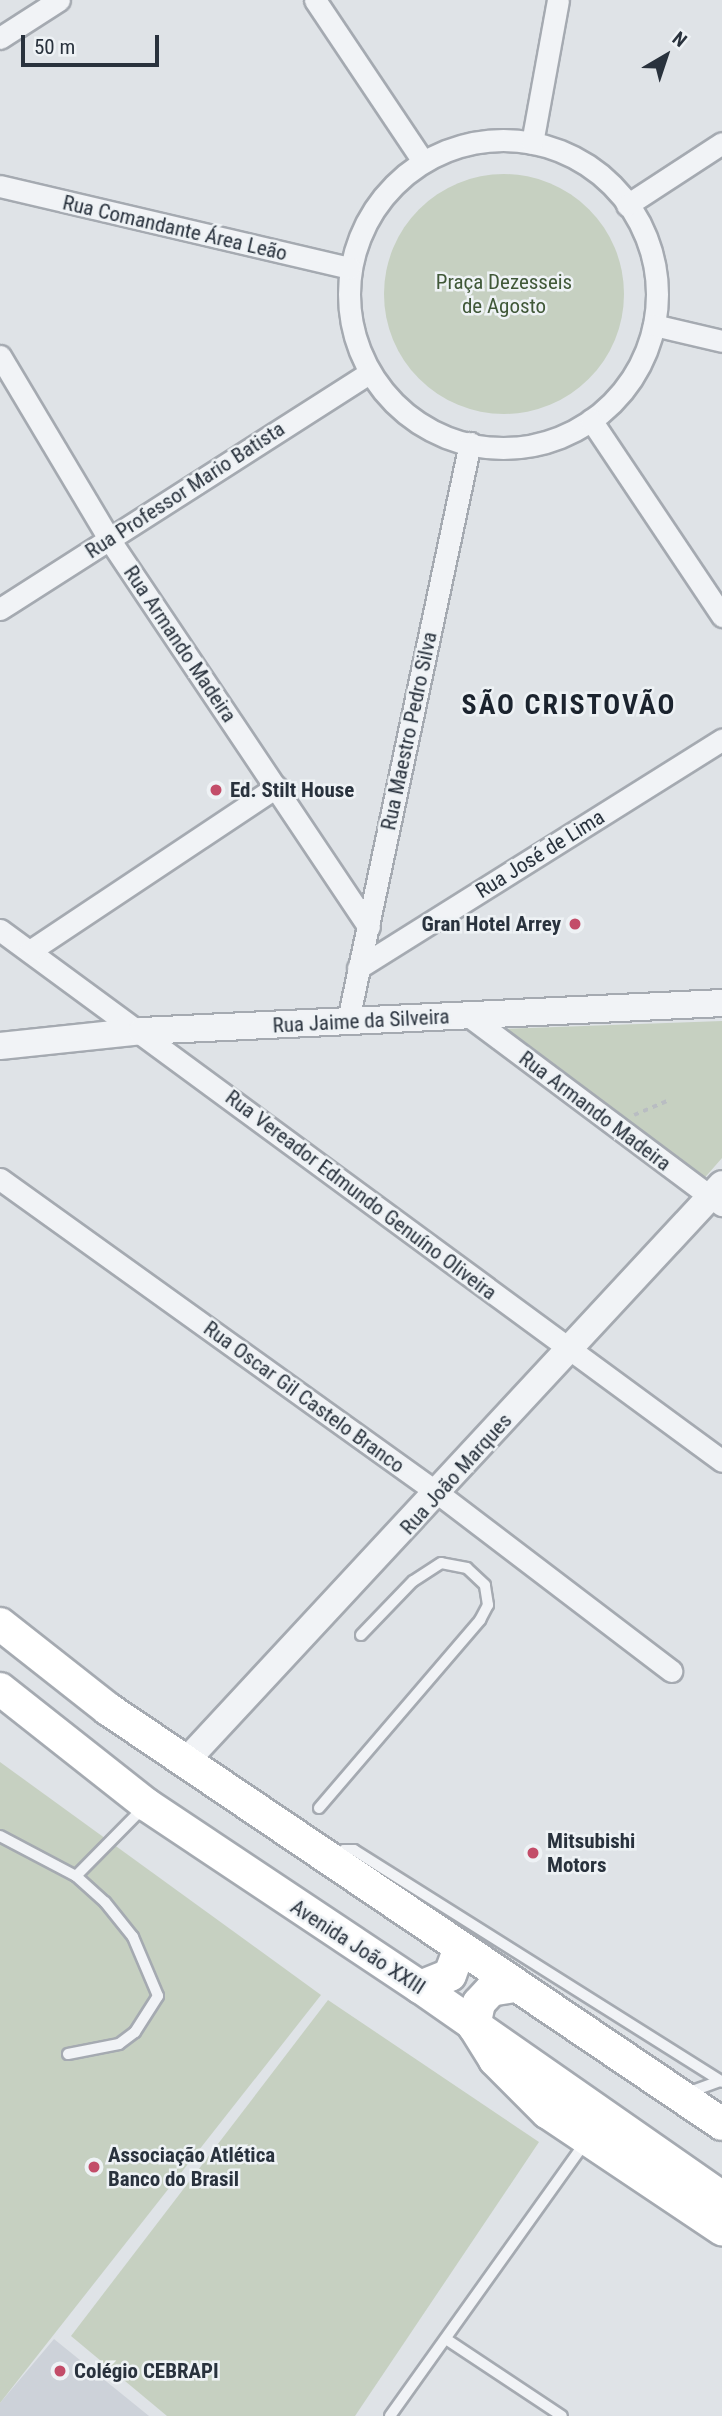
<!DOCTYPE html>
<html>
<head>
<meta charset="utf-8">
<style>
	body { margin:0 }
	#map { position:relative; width:722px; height:2416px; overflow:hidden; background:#dfe3e7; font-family:"Roboto Condensed",sans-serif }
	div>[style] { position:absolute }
	.built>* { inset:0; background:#cdd2d9 }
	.green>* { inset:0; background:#c6d0c1 }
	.round { border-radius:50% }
	.path>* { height:3.5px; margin-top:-1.75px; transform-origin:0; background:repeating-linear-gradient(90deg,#b9bdc2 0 5px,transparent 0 10px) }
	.roads { filter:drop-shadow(2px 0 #a5aab1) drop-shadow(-2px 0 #a5aab1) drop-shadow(0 2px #a5aab1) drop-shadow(0 -2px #a5aab1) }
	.service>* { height:10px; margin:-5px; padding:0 5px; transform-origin:5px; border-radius:5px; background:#f1f3f6 }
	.minor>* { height:21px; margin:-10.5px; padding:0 10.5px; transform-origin:10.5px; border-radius:10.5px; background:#f1f3f6 }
	.minor>.ring { margin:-10.5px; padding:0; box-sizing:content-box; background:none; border:21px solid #f1f3f6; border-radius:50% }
	.tertiary>* { height:26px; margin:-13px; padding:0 13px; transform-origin:13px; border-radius:13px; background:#f1f3f6 }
	.primary>* { height:32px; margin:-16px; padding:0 16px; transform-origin:16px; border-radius:16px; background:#fff }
	.dots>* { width:19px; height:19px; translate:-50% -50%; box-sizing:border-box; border:4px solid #eef2f5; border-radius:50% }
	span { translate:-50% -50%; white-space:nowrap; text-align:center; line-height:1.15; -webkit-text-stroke:5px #eef2f5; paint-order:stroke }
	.street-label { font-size:21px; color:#29323d }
	.park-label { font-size:21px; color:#405838 }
	.poi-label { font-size:21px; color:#29323d; font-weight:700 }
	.left { translate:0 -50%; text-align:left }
	.right { translate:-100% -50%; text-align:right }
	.district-label { font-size:28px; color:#1b232e; font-weight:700; letter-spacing:2px }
	.north { position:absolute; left:631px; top:21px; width:70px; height:70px; -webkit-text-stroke:5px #eef2f5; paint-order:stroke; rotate:39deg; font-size:19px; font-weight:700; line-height:28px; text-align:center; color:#29323d }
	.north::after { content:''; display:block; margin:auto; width:24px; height:32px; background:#29323d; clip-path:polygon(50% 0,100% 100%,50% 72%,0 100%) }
	.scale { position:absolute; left:21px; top:35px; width:138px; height:32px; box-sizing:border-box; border:4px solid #29323d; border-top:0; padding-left:9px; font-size:21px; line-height:24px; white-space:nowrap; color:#29323d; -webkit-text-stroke:5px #eef2f5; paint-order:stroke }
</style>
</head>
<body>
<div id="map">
	<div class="built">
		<i style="clip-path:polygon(54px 2339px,149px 2416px,0 2416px,0 2403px)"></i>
	</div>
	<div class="green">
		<i class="round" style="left:384px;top:174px;width:240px;height:240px"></i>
		<i style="clip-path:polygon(722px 1021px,722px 1158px,701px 1182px,502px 1029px)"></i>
		<i style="clip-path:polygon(0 1762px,321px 1995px,0 2403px)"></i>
		<i style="clip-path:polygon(328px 2000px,539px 2142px,355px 2416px,167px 2416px,71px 2336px)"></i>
	</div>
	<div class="path">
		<i style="left:634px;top:1115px;width:38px;rotate:-23deg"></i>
	</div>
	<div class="roads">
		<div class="service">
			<i style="left:319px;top:1808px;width:248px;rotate:-49.4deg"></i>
			<i style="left:480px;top:1620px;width:17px;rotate:-62deg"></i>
			<i style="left:488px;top:1605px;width:20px;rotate:-99deg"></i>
			<i style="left:485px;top:1585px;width:25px;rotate:-137deg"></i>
			<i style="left:467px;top:1568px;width:26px;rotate:-169deg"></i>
			<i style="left:441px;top:1563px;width:33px;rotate:147deg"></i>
			<i style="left:413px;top:1581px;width:75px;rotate:133.9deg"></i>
			<i style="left:0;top:1836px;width:86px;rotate:27.8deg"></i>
			<i style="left:76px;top:1876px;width:39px;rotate:42deg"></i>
			<i style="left:105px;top:1902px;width:45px;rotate:51.3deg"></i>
			<i style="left:133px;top:1937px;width:64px;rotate:67deg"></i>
			<i style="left:158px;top:1996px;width:43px;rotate:122.6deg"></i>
			<i style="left:135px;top:2032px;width:20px;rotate:143deg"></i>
			<i style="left:119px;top:2044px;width:52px;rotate:168.9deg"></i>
			<i style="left:336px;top:1858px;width:11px;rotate:-45deg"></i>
			<i style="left:344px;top:1850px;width:10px"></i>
			<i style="left:354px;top:1850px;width:435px;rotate:32.2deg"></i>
			<i style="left:76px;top:1876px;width:98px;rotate:-45.4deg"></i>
			<i style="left:687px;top:2093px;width:35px;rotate:-20deg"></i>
			<i style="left:446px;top:2339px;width:139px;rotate:33.6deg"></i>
			<i style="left:390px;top:2416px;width:338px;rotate:-54.5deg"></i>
		</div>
		<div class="minor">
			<i style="left:315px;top:0;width:192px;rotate:56.2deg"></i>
			<i style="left:0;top:38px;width:70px;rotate:-32.8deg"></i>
			<i class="ring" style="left:349px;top:140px;width:287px;height:287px"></i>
			<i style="left:532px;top:143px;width:145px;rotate:-79.7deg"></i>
			<i style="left:0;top:186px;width:359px;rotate:13.2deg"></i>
			<i style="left:627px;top:205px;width:113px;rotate:-33.1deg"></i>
			<i style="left:654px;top:325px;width:70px;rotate:13.2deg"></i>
			<i style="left:0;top:356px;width:213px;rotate:59.2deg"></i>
			<i style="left:109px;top:539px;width:467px;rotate:56.2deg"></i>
			<i style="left:591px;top:420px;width:236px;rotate:56.2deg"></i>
			<i style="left:0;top:609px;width:439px;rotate:-32.6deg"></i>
			<i style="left:0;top:930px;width:896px;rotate:36.33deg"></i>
			<i style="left:30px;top:951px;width:296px;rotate:-33.7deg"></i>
			<i style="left:358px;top:968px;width:430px;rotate:-32.1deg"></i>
			<i style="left:469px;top:1016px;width:316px;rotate:36.8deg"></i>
			<i style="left:348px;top:1020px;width:590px;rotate:-78.06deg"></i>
			<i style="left:0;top:1179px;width:540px;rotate:35.66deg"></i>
			<i style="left:439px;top:1494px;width:292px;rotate:37.3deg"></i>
		</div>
		<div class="tertiary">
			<i style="left:0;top:1046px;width:143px;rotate:-6deg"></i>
			<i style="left:142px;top:1031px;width:581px;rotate:-2.76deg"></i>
			<i style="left:187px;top:1760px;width:786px;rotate:-47.11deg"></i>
		</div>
		<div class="primary">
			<i style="left:0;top:1624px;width:137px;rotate:38.2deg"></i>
			<i style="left:108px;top:1709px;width:741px;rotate:34.05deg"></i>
			<i style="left:0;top:1689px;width:187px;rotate:38.3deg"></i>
			<i style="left:147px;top:1805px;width:328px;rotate:33.7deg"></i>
			<i style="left:420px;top:1987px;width:368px;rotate:34.9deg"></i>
			<i style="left:515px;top:1986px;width:24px;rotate:171deg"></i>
			<i style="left:491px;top:1990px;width:18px;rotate:133deg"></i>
			<i style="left:479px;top:2003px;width:24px;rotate:102deg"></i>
			<i style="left:474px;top:2026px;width:40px;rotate:58deg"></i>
			<i style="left:495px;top:2060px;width:74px;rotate:45deg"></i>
			<i style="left:547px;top:2112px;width:211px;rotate:33.8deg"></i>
			<i style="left:420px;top:1987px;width:32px;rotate:-22deg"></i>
			<i style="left:450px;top:1975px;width:27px;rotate:-70deg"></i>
		</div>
	</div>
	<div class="dots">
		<i style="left:216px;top:790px;background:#c34d69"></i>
		<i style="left:575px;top:924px;background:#c34d69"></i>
		<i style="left:533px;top:1853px;background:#c34d69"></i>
		<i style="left:94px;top:2167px;background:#c34d69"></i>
		<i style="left:60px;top:2371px;background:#c34d69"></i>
	</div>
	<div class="street-label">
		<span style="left:175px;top:228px;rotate:13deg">Rua Comandante Área Leão</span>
		<span style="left:185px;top:490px;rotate:-33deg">Rua Professor Mario Batista</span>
		<span style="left:180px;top:644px;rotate:56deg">Rua Armando Madeira</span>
		<span style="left:409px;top:731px;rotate:-78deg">Rua Maestro Pedro Silva</span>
		<span style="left:540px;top:854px;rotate:-32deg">Rua José de Lima</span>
		<span style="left:361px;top:1021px;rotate:-3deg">Rua Jaime da Silveira</span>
		<span style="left:595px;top:1111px;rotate:37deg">Rua Armando Madeira</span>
		<span style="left:361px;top:1195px;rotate:37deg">Rua Vereador Edmundo Genuíno Oliveira</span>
		<span style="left:304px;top:1397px;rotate:36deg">Rua Oscar Gil Castelo Branco</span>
		<span style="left:456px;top:1474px;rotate:-48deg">Rua João Marques</span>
		<span style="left:358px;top:1947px;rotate:33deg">Avenida João XXIII</span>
	</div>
	<div class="park-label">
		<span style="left:504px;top:294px">Praça Dezesseis<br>de Agosto</span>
	</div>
	<div class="poi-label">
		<span class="left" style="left:230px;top:790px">Ed. Stilt House</span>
		<span class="right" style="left:561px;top:924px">Gran Hotel Arrey</span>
		<span class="left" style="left:547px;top:1853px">Mitsubishi<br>Motors</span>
		<span class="left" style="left:108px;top:2167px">Associação Atlética<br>Banco do Brasil</span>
		<span class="left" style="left:74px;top:2371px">Colégio CEBRAPI</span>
	</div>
	<div class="district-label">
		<span style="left:569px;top:705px">SÃO CRISTOVÃO</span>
	</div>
	<div class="north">N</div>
	<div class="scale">50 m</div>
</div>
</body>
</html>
